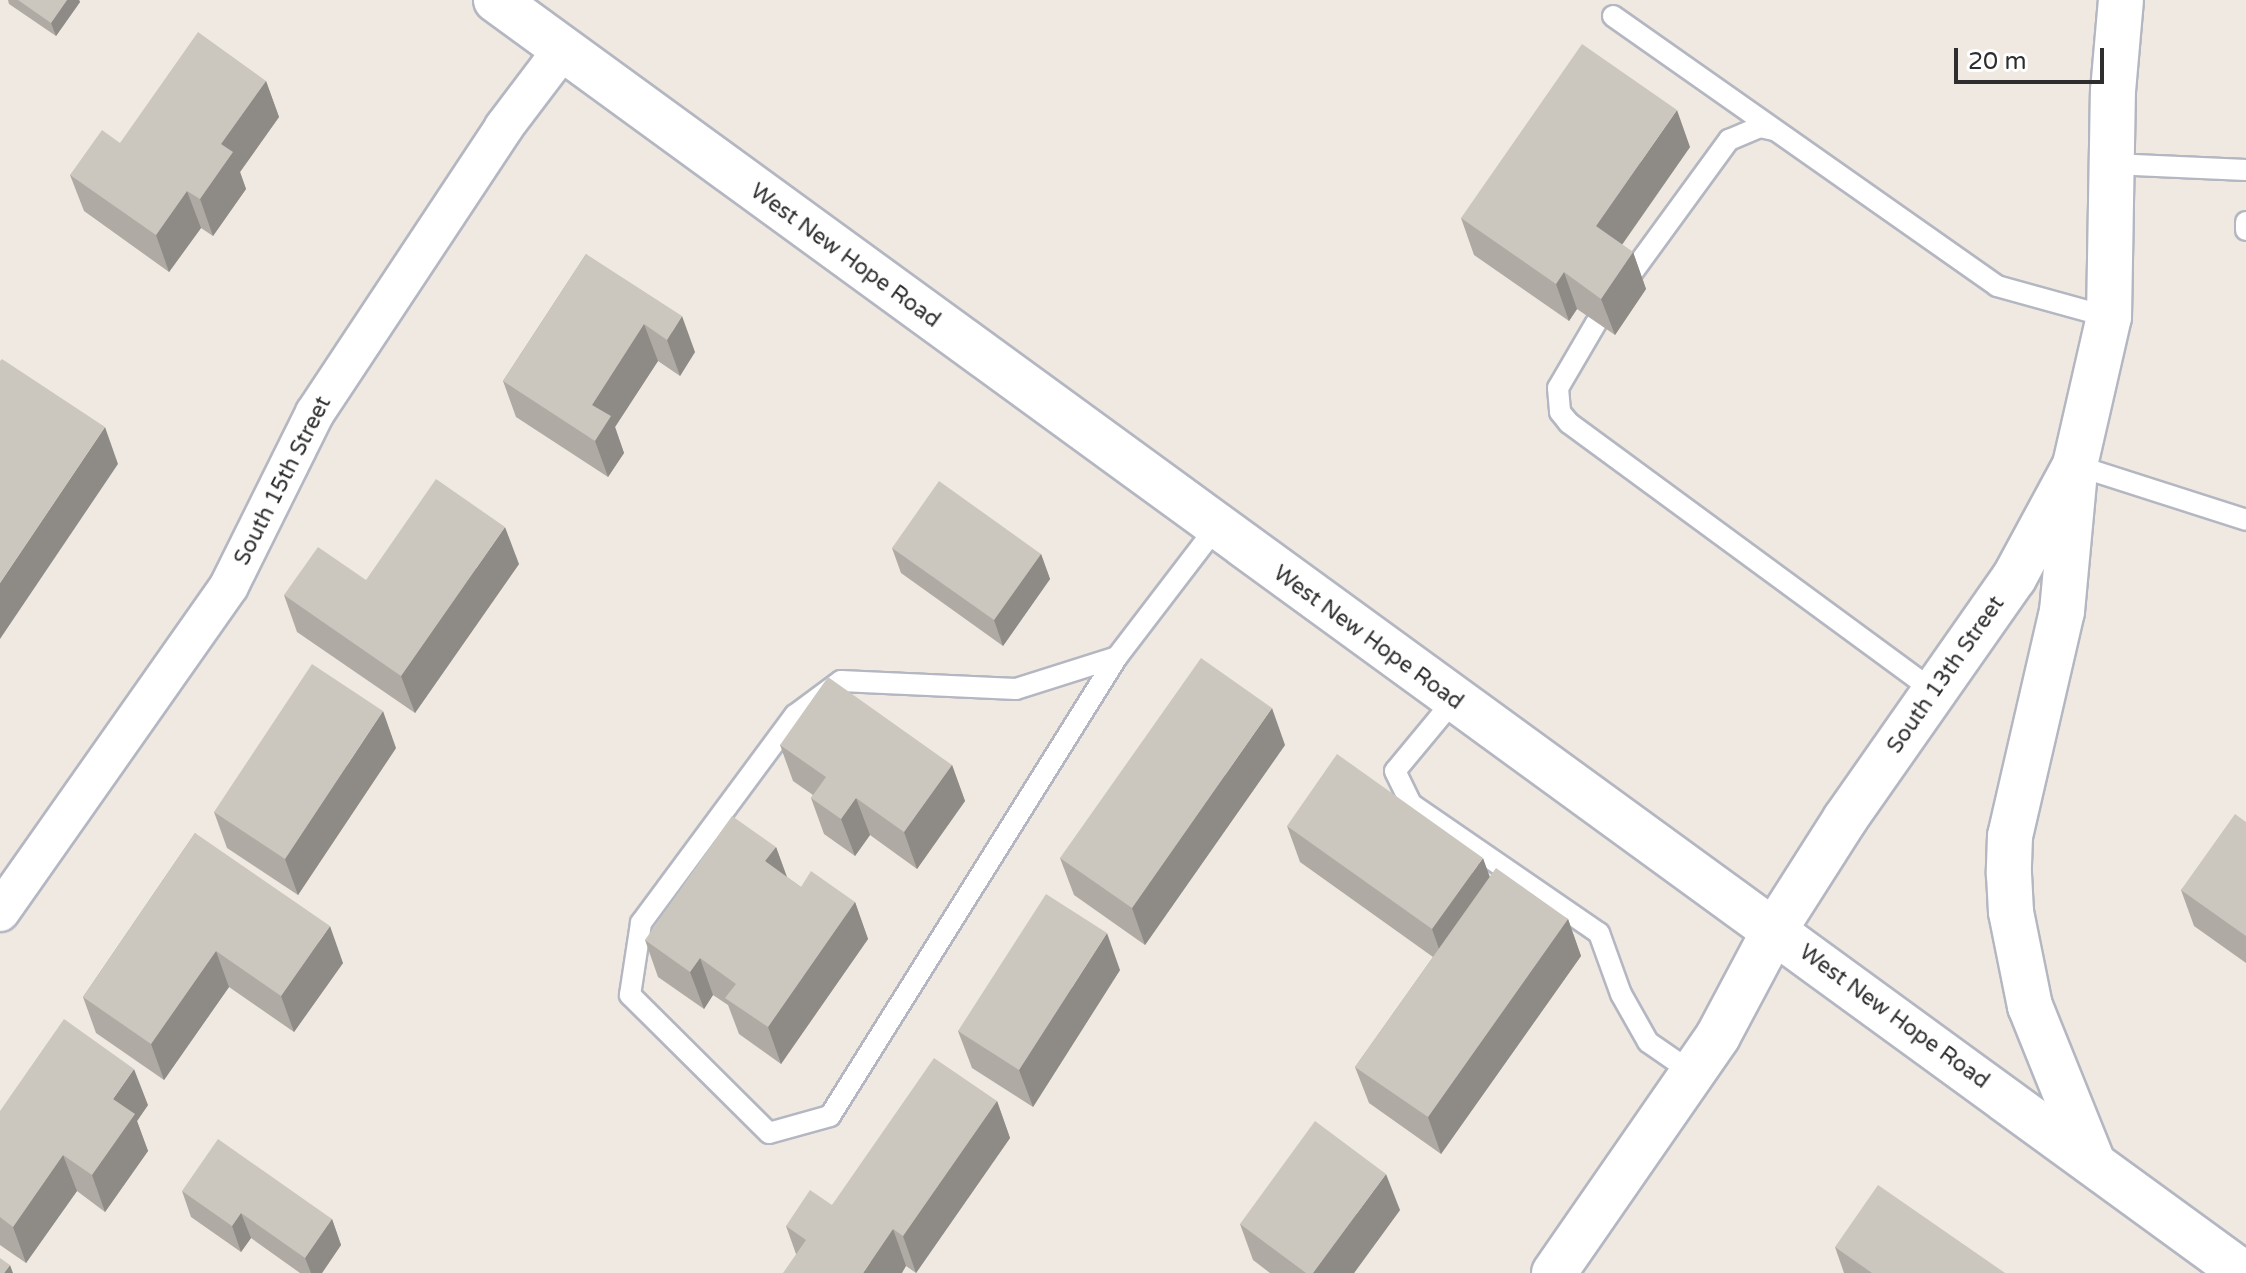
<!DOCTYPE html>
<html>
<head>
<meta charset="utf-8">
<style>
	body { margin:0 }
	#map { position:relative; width:2246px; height:1273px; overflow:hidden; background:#efe9e1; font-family:"Varela Round",sans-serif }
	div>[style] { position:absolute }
	.roads { filter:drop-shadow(2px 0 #b4b7c1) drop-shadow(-2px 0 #b4b7c1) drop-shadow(0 2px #b4b7c1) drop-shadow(0 -2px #b4b7c1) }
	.service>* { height:20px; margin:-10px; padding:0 10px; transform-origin:10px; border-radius:10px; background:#fff }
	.minor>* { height:38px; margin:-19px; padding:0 19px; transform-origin:19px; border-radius:19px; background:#fff }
	.tertiary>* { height:44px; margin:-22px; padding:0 22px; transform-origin:22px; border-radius:22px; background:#fff }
	.secondary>* { height:44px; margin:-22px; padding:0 22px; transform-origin:22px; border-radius:22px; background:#fff }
	.wall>* { inset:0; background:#afaba4 }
	.shaded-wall>* { inset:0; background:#8e8b86 }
	.building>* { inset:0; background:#cbc7bf }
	span { translate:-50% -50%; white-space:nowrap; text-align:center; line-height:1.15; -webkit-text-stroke:8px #fff; paint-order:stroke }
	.street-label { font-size:22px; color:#2e2e2e }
	.scale { position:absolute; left:1954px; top:48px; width:150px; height:36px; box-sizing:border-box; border:4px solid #2e2e2e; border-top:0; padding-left:10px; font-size:24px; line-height:28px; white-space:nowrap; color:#2e2e2e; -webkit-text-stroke:6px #fff; paint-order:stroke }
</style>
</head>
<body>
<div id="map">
	<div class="roads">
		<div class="service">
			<i style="left:1613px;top:16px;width:469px;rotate:35.1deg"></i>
			<i style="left:1997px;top:286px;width:116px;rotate:15.5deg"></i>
			<i style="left:2112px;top:164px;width:134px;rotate:2.6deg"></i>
			<i style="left:2246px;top:222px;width:8px;rotate:90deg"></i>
			<i style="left:1629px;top:277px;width:170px;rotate:-53.9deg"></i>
			<i style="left:1729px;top:140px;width:34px;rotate:-23deg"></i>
			<i style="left:1760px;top:127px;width:14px;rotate:12deg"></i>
			<i style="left:1596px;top:323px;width:75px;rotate:120.3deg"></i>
			<i style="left:1558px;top:388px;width:24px;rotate:85deg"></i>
			<i style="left:1560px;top:412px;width:14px;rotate:51deg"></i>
			<i style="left:1569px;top:423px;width:454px;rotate:36.3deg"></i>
			<i style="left:2075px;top:465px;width:180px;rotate:17.8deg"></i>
			<i style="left:1117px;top:657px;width:541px;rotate:122.02deg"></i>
			<i style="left:830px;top:1116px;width:63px;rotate:164.4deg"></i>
			<i style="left:769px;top:1133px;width:196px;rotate:-135.2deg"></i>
			<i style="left:630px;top:995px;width:73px;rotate:-81.3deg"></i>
			<i style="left:641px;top:923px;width:259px;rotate:-53.5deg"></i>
			<i style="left:795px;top:715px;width:57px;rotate:-36.5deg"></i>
			<i style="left:841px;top:681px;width:175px;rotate:2.6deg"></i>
			<i style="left:1016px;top:689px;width:106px;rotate:-17.6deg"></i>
			<i style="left:1117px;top:657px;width:161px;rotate:-52.6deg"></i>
			<i style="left:1454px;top:700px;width:92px;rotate:129.7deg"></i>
			<i style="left:1395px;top:771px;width:37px;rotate:64deg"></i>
			<i style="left:1411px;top:804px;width:228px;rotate:34.5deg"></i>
			<i style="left:1599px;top:933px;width:65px;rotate:70.2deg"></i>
			<i style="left:1621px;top:994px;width:55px;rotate:60.6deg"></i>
			<i style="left:1648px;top:1042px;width:55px;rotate:34.6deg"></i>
		</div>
		<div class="minor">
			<i style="left:0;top:912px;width:398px;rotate:-54.9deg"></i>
			<i style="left:229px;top:586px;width:193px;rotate:-63.6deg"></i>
			<i style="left:315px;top:413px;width:343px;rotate:-56.5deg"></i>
			<i style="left:504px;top:127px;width:98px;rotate:-52.9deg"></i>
		</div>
		<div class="tertiary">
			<i style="left:2074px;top:482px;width:130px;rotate:95.3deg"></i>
			<i style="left:2062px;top:611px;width:231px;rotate:103deg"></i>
			<i style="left:2010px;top:836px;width:38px;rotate:92deg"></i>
			<i style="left:2009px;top:874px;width:38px;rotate:87deg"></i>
			<i style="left:2011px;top:912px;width:96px;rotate:78.6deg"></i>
			<i style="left:2030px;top:1006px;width:169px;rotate:68.1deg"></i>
			<i style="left:1554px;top:1273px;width:288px;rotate:-55.3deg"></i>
			<i style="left:1718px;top:1036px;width:121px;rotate:-62deg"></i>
			<i style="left:1775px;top:929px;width:130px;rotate:-57.5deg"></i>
			<i style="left:1845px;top:819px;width:294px;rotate:-55deg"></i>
			<i style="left:2014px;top:578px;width:128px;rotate:-61.6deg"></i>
			<i style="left:2075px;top:465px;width:152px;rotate:-77.1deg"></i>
			<i style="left:2109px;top:317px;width:226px;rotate:-89deg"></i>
			<i style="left:2113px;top:91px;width:91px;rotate:-85deg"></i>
		</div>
		<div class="secondary">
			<i style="left:496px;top:0;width:2162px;rotate:36.08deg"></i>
		</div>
	</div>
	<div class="wall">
		<i style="clip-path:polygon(8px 0,79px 0,80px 2px,56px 36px,9px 4px)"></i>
		<i style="clip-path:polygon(266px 81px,279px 117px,240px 172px,246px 189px,213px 236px,201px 228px,169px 272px,84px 211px,70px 175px,120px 143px)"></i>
		<i style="clip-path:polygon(1690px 147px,1622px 245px,1633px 252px,1646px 289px,1615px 335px,1577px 309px,1569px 321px,1474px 255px,1461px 218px)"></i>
		<i style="clip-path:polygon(586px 254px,695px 352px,680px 376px,658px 361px,615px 427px,624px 453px,608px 477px,516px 417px,503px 381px)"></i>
		<i style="clip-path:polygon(892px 548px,1041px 554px,1050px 579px,1003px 646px,901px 573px)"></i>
		<i style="clip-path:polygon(519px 564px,415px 713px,297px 632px,284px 595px,366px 580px)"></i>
		<i style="clip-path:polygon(780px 745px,952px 765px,965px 801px,917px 869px,870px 835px,855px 856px,824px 834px,811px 798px,813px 795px,793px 781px)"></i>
		<i style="clip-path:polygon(1285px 745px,1145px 945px,1074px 895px,1060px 858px)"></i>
		<i style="clip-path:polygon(396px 748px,298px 895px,227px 848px,214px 812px)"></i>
		<i style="clip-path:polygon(2246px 822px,2246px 963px,2194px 926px,2181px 890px)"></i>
		<i style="clip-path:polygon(1287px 826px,1490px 877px,1568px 919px,1581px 956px,1441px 1154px,1369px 1103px,1355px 1067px,1433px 957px,1300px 862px)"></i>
		<i style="clip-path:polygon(195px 833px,343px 963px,294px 1032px,229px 987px,164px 1080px,96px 1033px,83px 997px)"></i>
		<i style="clip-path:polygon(776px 847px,787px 877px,801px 887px,855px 902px,868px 939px,781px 1064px,739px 1034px,728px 1005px,713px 995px,704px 1009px,658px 977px,645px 940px)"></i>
		<i style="clip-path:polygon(1120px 970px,1033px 1107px,972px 1068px,958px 1031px)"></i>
		<i style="clip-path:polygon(997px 1101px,1010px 1138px,916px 1273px,906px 1266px,796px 1254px,786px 1226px,832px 1205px)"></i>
		<i style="clip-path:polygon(148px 1105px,137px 1121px,148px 1151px,105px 1212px,77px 1191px,26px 1263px,0 1245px,0 1111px)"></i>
		<i style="clip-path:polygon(182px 1191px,332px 1219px,341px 1245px,322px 1273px,300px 1273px,251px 1238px,241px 1252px,191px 1217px)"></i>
		<i style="clip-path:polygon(1400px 1210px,1354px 1273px,1270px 1273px,1253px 1260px,1240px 1224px)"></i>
		<i style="clip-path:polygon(1835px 1247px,2005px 1273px,1844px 1273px)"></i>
	</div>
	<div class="shaded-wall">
		<i style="clip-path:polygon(67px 0,79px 0,80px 2px,56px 36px,51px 23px)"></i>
		<i style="clip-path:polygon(266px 81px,279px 117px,240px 172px,246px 189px,213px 236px,200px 199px,221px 144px)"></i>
		<i style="clip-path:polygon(1677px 110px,1690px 147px,1609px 263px,1596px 226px)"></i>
		<i style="clip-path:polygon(187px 191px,201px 228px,169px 272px,156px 235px)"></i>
		<i style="clip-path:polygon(1633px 252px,1646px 289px,1615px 335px,1601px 299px)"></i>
		<i style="clip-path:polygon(1564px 272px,1577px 309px,1569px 321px,1556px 284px)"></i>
		<i style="clip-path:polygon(682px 316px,695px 352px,680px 376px,667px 340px)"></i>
		<i style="clip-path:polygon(644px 324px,658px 361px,615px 427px,624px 453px,608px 477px,595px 441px,592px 405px)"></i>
		<i style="clip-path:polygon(105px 427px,118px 464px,0 639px,0 583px)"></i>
		<i style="clip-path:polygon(505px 527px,519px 564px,415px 713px,401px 676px)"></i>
		<i style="clip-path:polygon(1041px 554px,1050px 579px,1003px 646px,994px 620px)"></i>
		<i style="clip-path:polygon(1272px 708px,1285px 745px,1145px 945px,1132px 908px)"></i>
		<i style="clip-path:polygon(383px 711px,396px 748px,298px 895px,285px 859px)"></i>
		<i style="clip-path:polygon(952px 765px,965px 801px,917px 869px,904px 832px)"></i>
		<i style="clip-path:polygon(856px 798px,870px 835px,855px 856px,841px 819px)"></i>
		<i style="clip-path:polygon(776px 847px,789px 883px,765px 861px)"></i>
		<i style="clip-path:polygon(1483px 858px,1496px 894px,1445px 966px,1432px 929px)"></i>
		<i style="clip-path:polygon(855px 902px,868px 939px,781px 1064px,768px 1027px)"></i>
		<i style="clip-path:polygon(1568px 919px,1581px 956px,1441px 1154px,1428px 1117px)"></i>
		<i style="clip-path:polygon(330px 926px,343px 963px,294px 1032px,281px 996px)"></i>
		<i style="clip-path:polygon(1107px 933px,1120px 970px,1033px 1107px,1019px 1070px)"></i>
		<i style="clip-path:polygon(216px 951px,229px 987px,164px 1080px,151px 1044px)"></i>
		<i style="clip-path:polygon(700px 958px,713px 995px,704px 1009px,690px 972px)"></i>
		<i style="clip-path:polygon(134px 1069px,148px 1105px,137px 1121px,148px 1151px,105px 1212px,92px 1175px,113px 1099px)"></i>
		<i style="clip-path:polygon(997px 1101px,1010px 1138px,916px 1273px,903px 1236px)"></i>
		<i style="clip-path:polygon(63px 1155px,77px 1191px,26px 1263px,13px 1227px)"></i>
		<i style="clip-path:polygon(1386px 1174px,1400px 1210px,1354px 1273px,1313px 1273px)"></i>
		<i style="clip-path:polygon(241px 1213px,251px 1238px,241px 1252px,232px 1226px)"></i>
		<i style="clip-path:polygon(332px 1219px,341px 1245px,322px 1273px,311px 1273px,305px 1258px)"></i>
		<i style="clip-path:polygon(893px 1229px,906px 1266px,902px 1273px,863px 1273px)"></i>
		<i style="clip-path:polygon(10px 1265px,13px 1273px,4px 1273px)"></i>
	</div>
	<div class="building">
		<i style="clip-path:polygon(18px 0,67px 0,51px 23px)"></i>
		<i style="clip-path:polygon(198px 32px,266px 81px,221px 144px,233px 152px,200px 199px,187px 191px,156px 235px,70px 175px,102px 130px,120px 143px)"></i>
		<i style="clip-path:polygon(1582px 44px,1677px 110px,1596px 226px,1633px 252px,1601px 299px,1564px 272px,1556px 284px,1461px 218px)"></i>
		<i style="clip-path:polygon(586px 254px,682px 316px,667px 340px,644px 324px,592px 405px,611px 416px,595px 441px,503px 381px)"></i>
		<i style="clip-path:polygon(2px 359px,105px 427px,0 583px,0 361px)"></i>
		<i style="clip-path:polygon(436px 479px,505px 527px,401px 676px,284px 595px,318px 547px,366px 580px)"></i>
		<i style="clip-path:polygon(939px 481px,1041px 554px,994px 620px,892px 548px)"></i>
		<i style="clip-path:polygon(1201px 658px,1272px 708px,1132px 908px,1060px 858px)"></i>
		<i style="clip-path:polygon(312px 664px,383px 711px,285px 859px,214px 812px)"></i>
		<i style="clip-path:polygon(828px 677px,952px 765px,904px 832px,856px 798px,841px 819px,811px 798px,826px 777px,780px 745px)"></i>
		<i style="clip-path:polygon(1337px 754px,1483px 858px,1432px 929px,1287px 826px)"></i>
		<i style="clip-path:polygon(2235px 814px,2246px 822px,2246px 936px,2181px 890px)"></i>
		<i style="clip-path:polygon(732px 816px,776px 847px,765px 861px,801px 887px,811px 871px,855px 902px,768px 1027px,725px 998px,736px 984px,700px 958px,690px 972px,645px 940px)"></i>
		<i style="clip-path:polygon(195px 833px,330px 926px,281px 996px,216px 951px,151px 1044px,83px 997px)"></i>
		<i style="clip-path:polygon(1496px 868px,1568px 919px,1428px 1117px,1355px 1067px)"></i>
		<i style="clip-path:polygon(1046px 894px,1107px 933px,1019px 1070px,958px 1031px)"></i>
		<i style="clip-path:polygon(64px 1019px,134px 1069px,113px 1099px,135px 1114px,92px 1175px,63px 1155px,13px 1227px,0 1217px,0 1111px)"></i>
		<i style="clip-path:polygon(934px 1058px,997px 1101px,903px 1236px,893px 1229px,863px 1273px,783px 1273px,806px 1240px,786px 1226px,810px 1190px,832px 1205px)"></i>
		<i style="clip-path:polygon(1315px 1121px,1386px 1174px,1313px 1273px,1306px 1273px,1240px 1224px)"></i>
		<i style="clip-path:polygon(218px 1139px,332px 1219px,305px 1258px,241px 1213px,232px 1226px,182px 1191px)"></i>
		<i style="clip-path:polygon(1878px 1185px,2005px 1273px,1872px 1273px,1835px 1247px)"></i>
		<i style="clip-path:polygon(0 1258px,10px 1265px,4px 1273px,0 1273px)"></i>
	</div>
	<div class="street-label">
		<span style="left:845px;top:256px;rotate:36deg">West New Hope Road</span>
		<span style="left:283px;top:481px;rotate:-63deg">South 15th Street</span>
		<span style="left:1368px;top:638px;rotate:36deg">West New Hope Road</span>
		<span style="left:1946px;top:675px;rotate:-55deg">South 13th Street</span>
		<span style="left:1894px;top:1017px;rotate:36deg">West New Hope Road</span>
	</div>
	<div class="scale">20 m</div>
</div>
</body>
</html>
